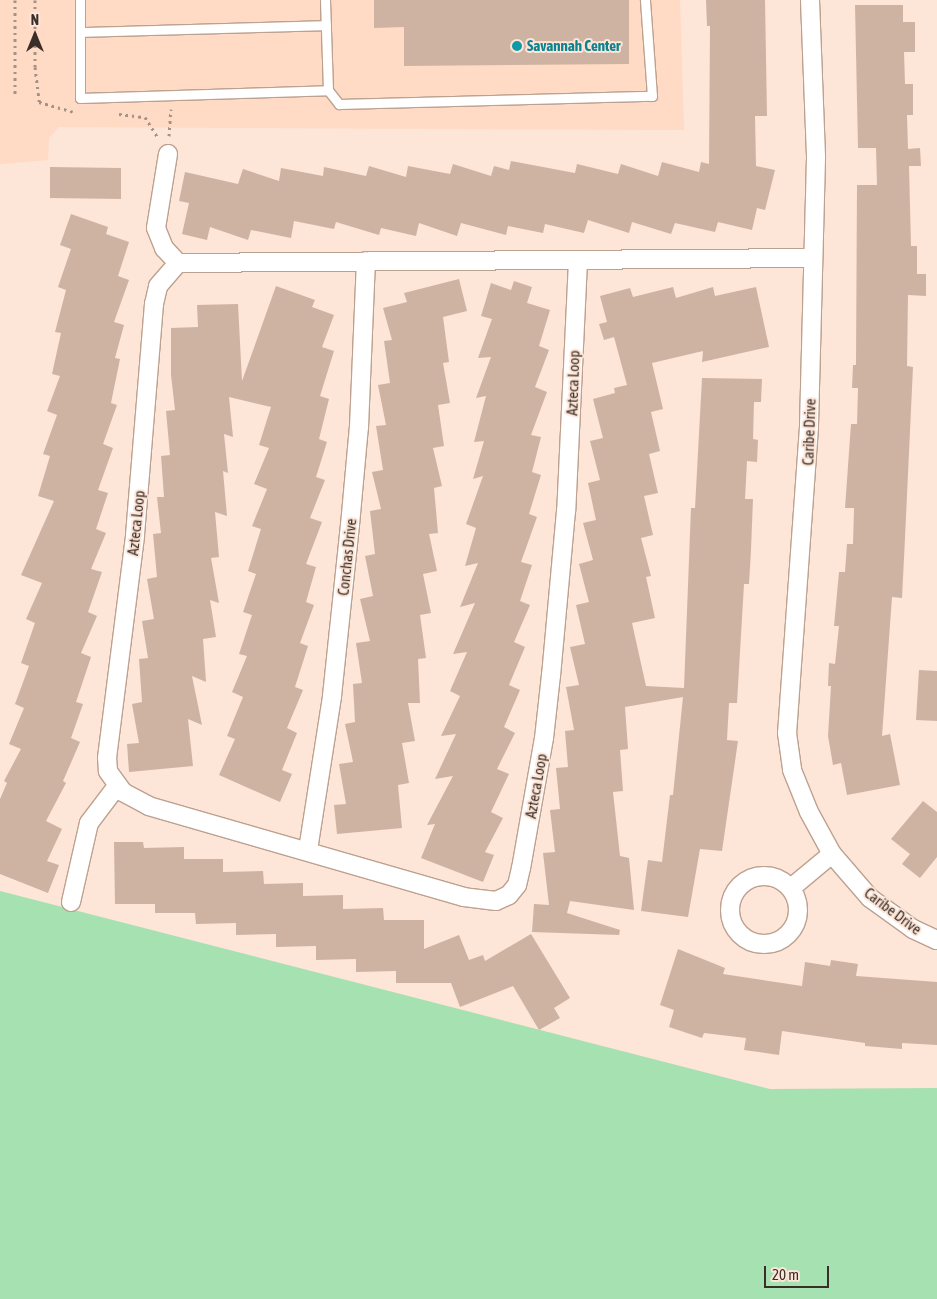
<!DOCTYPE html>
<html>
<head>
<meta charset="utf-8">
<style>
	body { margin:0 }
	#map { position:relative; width:937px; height:1299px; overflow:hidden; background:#fde5d7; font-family:"Asap Condensed",sans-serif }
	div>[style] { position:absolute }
	.built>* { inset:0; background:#ffdac4 }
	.green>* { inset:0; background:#a6e1b1 }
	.building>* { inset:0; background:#cfb3a2 }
	.path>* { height:3px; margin-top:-1.5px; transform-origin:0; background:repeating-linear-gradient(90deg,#a49287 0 2.5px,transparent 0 6.5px) }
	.roads { filter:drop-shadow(1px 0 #bda190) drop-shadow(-1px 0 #bda190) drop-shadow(0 1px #bda190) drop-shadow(0 -1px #bda190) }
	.service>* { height:9px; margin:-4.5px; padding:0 4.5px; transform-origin:4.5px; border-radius:4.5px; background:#fff }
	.minor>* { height:18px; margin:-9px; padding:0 9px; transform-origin:9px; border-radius:9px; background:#fff }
	.minor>.ring { margin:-9px; padding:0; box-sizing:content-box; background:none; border:18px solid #fff; border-radius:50% }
	.dots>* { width:14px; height:14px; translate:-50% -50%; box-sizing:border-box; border:2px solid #fde5d7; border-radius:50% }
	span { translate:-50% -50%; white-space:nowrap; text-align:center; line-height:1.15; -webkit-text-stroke:4px #fde5d7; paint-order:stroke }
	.culture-label { font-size:15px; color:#0d838f; font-weight:700 }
	.left { translate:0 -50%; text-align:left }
	.street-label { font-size:15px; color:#3a2e28 }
	.north { position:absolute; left:10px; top:10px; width:50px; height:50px; -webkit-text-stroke:4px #fde5d7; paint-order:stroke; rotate:0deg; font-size:14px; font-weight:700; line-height:20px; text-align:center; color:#3a2e28 }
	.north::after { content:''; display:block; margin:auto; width:18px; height:22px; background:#3a2e28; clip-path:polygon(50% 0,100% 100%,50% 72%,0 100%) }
	.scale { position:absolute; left:764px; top:1266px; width:65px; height:22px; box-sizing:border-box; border:2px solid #3a2e28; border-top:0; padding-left:6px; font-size:15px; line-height:18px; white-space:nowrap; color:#3a2e28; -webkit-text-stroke:4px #fde5d7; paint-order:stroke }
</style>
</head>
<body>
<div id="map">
	<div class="built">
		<i style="clip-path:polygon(0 0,680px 0,684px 130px,59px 127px,49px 138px,48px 160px,0 164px)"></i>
	</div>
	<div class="green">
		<i style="clip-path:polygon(0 891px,770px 1089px,937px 1088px,937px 1299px,0 1299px)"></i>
	</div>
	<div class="building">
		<i style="clip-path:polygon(374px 0,629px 0,629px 64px,404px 66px,404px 27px,374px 28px)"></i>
		<i style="clip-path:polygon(706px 0,765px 0,767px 116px,755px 116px,756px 166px,775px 170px,765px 210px,757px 208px,752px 230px,718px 222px,715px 232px,675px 223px,671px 234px,632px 222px,629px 233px,588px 220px,584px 233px,545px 224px,543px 233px,508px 226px,506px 235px,461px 223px,457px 236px,419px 223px,416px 236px,381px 228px,379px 235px,336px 222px,334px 229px,294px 221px,291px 238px,251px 230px,248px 240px,210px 227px,207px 240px,182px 234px,189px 203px,179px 201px,185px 172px,238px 184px,243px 169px,279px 181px,281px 168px,323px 176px,324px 167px,366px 176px,369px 166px,406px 177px,408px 166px,450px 174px,453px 164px,491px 176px,494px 166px,509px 170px,511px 161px,575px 173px,577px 164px,618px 174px,621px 164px,658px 176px,662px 162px,699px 172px,701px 162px,709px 164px,710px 26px,707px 26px)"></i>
		<i style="clip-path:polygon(855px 5px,903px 5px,903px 22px,915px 22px,915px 52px,904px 52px,905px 84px,913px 84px,913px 115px,907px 115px,908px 149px,920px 148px,921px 166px,909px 166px,911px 246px,917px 246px,917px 274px,926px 274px,926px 296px,908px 295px,907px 366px,913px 367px,905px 538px,902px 598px,892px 597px,882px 736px,890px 734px,900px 785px,847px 795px,841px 763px,833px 765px,828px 736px,831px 686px,828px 686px,829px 663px,835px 664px,839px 626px,834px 626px,839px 572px,845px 572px,847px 544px,853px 544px,854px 508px,845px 508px,851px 424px,857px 424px,858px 388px,852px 388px,853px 365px,856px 365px,857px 185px,877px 185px,876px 148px,858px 148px)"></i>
		<i style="clip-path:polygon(50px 167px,121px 168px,121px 199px,50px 198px)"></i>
		<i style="clip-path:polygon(71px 214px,108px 227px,106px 234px,129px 242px,118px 276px,129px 280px,114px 322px,124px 325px,115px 358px,120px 359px,111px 403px,117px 405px,103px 444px,113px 448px,98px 490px,108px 493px,96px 529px,106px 533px,91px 569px,102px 572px,88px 612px,97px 616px,81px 653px,91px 657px,76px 702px,83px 704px,71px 738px,80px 742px,63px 781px,66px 783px,46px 821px,62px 829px,47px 861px,59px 865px,48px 893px,0 874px,0 799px,7px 783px,4px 781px,21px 749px,9px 744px,24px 708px,15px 704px,29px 666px,21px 663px,35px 623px,26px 619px,42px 583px,21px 575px,54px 501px,38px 496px,50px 456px,43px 454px,57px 415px,47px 411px,60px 376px,52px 374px,61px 333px,55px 332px,66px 290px,58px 287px,71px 249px,60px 245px)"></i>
		<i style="clip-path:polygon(459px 279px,467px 311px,443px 317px,449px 362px,443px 363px,450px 403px,438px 405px,444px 446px,433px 448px,442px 486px,434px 488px,438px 533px,429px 534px,437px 571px,423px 574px,431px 613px,420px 615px,426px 658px,418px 659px,420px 703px,408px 703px,415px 741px,402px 743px,409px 783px,398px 785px,402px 828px,337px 834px,334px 805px,346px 804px,339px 764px,353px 762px,345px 724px,355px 722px,353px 684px,362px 683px,356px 643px,370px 641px,360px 599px,373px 596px,365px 556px,375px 554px,370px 511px,381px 509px,372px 472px,383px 470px,376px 426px,386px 425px,378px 385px,390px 383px,384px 341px,392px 340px,383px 308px,407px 302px,404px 293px)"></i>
		<i style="clip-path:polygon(514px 281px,532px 287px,527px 303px,550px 310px,539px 346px,549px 350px,535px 387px,547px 392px,531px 435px,541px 437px,532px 472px,541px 475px,529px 514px,537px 517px,521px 562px,532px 565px,520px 601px,530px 605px,514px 642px,525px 647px,509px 685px,520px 690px,504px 727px,515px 733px,497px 769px,509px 774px,491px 812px,503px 818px,485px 852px,494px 855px,483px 882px,421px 858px,435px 824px,427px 825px,453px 776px,435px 779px,456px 734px,441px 736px,460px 696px,450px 691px,467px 652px,453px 654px,475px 603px,460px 607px,478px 563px,465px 566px,476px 528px,466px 524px,483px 476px,473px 479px,484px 441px,474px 442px,486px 396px,476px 398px,491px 357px,478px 358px,492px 319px,481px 316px,491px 283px,511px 290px)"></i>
		<i style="clip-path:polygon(276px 286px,315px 300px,312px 307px,334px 315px,322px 347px,334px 351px,320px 396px,329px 399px,319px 439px,327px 442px,316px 477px,325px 480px,310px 518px,322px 522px,306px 564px,316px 567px,306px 602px,314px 605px,300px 643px,308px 646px,295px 687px,303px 690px,287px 728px,297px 733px,282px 770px,292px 774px,280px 802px,219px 775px,235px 739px,227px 736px,243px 697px,232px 692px,247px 656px,239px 654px,252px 615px,243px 612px,256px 574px,248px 571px,261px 529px,252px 526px,267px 489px,254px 484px,269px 448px,259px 445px,271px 407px,229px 397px,233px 437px,224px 434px,228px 473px,223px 471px,227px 516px,215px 512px,219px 557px,211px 558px,219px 603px,210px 600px,216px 637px,203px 639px,206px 682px,192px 676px,202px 725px,188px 719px,193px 766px,129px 772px,127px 744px,139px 743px,132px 704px,142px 702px,139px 659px,148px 658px,142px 621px,154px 619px,147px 579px,157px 577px,153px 534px,161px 533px,157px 497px,164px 497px,161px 456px,170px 455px,166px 411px,175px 410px,171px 375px,171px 328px,198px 327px,197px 305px,238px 304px,242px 381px)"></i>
		<i style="clip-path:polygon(673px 287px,676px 298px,713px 287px,715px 296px,756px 287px,769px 347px,702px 362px,703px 351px,652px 363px,663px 409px,651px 412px,660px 451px,649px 454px,658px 493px,644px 496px,653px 535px,641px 538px,651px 576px,646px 577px,655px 618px,632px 623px,646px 686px,684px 688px,691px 508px,695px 508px,702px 378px,762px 379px,761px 402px,754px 402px,753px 439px,758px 440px,757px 462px,747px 461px,745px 499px,753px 499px,751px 550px,749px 584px,744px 584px,737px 703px,729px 703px,727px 740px,738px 741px,722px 851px,700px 849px,688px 917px,641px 911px,648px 860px,662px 862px,670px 795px,673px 795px,683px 697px,625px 707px,628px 749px,620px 750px,623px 791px,613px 792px,620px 856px,629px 858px,634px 910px,570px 901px,567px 913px,620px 930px,619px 935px,532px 932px,534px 904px,549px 905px,543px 853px,555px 852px,550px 810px,560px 809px,556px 768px,568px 767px,565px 731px,574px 730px,566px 687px,579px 685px,570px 647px,585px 644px,576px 605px,589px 602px,579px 564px,593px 560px,583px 523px,596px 520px,588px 483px,600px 480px,590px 441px,603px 438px,593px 399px,615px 393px,614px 388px,627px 385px,614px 337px,604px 340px,599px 324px,607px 322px,600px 296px,630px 288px,633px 297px)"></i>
		<i style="clip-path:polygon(919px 670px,937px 671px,937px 721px,916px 720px)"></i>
		<i style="clip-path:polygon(923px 801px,937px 812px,937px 857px,920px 878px,902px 864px,910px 854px,891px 839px)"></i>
		<i style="clip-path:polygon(114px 842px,143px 842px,144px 848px,184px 847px,184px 859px,223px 859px,223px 872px,263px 871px,264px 884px,303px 883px,303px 896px,343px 895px,343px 909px,383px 908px,384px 920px,424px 920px,424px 949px,459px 935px,469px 960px,483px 955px,485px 961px,531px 934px,570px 998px,554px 1008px,560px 1018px,539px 1030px,513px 986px,460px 1007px,451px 983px,396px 983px,396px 971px,356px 972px,356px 959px,316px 960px,316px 946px,276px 947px,276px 934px,236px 935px,236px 923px,196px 924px,195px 913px,155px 913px,155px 904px,115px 904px)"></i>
		<i style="clip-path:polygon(678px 949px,725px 968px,723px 974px,802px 986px,805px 962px,830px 966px,831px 960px,858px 964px,856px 976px,937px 982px,937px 1045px,902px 1043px,902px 1049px,865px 1046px,865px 1043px,782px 1031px,779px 1055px,744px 1050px,746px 1038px,704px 1033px,702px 1038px,669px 1027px,674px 1010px,660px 1005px)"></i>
	</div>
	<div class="path">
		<i style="left:15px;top:0;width:94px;rotate:90deg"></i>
		<i style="left:35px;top:0;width:67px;rotate:90deg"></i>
		<i style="left:35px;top:67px;width:35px;rotate:83deg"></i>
		<i style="left:39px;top:102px;width:35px;rotate:16deg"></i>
		<i style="left:119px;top:114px;width:26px;rotate:7deg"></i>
		<i style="left:145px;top:117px;width:25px;rotate:58deg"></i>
		<i style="left:169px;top:136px;width:27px;rotate:-86deg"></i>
	</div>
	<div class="roads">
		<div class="service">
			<i style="left:80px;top:0;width:98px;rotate:90deg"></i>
			<i style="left:80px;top:98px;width:248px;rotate:-1.8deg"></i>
			<i style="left:328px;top:90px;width:18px;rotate:52deg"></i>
			<i style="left:339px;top:104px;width:313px;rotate:-1.5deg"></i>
			<i style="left:652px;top:96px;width:96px;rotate:-94.2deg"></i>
			<i style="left:325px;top:0;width:90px;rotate:88.1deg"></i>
			<i style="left:81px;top:32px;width:245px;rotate:-1.6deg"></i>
		</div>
		<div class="minor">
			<i style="left:810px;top:0;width:158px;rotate:87.8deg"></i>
			<i style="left:816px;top:158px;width:269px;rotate:91.5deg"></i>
			<i style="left:809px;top:427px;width:307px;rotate:94.1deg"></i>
			<i style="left:787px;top:733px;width:37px;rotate:82deg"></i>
			<i style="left:792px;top:770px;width:45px;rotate:68deg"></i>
			<i style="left:809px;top:812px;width:48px;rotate:61.3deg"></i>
			<i style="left:832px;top:854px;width:58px;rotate:49.2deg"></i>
			<i style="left:870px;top:898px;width:53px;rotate:35.8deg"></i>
			<i style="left:913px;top:929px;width:26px;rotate:25deg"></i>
			<i style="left:168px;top:154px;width:75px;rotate:99.2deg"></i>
			<i style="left:156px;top:228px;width:22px;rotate:68deg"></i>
			<i style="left:164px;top:248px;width:21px;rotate:47deg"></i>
			<i style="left:578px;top:261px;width:250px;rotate:92.7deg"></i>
			<i style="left:566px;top:511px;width:165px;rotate:95.2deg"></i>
			<i style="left:551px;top:675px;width:63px;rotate:96.3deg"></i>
			<i style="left:544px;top:738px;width:132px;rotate:100deg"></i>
			<i style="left:521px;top:868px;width:17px;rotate:103deg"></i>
			<i style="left:517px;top:885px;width:13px;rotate:129deg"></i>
			<i style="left:509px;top:895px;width:14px;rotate:155deg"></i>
			<i style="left:496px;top:901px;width:32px;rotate:-173deg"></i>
			<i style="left:464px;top:897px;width:328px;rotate:-163.9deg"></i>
			<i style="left:149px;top:806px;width:30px;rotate:-152deg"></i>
			<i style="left:123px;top:792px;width:26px;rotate:-126deg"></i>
			<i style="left:108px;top:771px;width:13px;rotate:-94deg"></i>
			<i style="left:107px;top:758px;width:225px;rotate:-82.8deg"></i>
			<i style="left:135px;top:535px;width:232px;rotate:-85.3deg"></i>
			<i style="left:154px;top:304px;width:18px;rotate:-77deg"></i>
			<i style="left:158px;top:286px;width:30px;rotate:-49deg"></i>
			<i style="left:178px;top:263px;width:634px;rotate:-0.45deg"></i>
			<i style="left:308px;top:850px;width:156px;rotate:-81.1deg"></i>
			<i style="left:332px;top:696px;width:172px;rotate:-84deg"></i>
			<i style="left:350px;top:525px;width:98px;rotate:-84.8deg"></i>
			<i style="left:359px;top:427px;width:166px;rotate:-87.6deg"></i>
			<i class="ring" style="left:730px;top:876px;width:50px;height:50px"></i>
			<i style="left:791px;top:888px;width:53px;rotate:-39.7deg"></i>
			<i style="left:71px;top:902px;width:81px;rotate:-77.2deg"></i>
			<i style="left:89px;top:823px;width:46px;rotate:-52.9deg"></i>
		</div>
	</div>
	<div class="dots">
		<i style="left:517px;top:46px;background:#0f9aa8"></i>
	</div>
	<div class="culture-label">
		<span class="left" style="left:527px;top:46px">Savannah Center</span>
	</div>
	<div class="street-label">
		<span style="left:573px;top:383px;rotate:-88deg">Azteca Loop</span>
		<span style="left:809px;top:432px;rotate:-88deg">Caribe Drive</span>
		<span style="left:136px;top:523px;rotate:-84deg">Azteca Loop</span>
		<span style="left:347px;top:557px;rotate:-84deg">Conchas Drive</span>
		<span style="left:536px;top:786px;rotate:-80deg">Azteca Loop</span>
		<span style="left:893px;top:911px;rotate:37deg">Caribe Drive</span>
	</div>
	<div class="north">N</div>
	<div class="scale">20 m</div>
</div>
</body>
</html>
